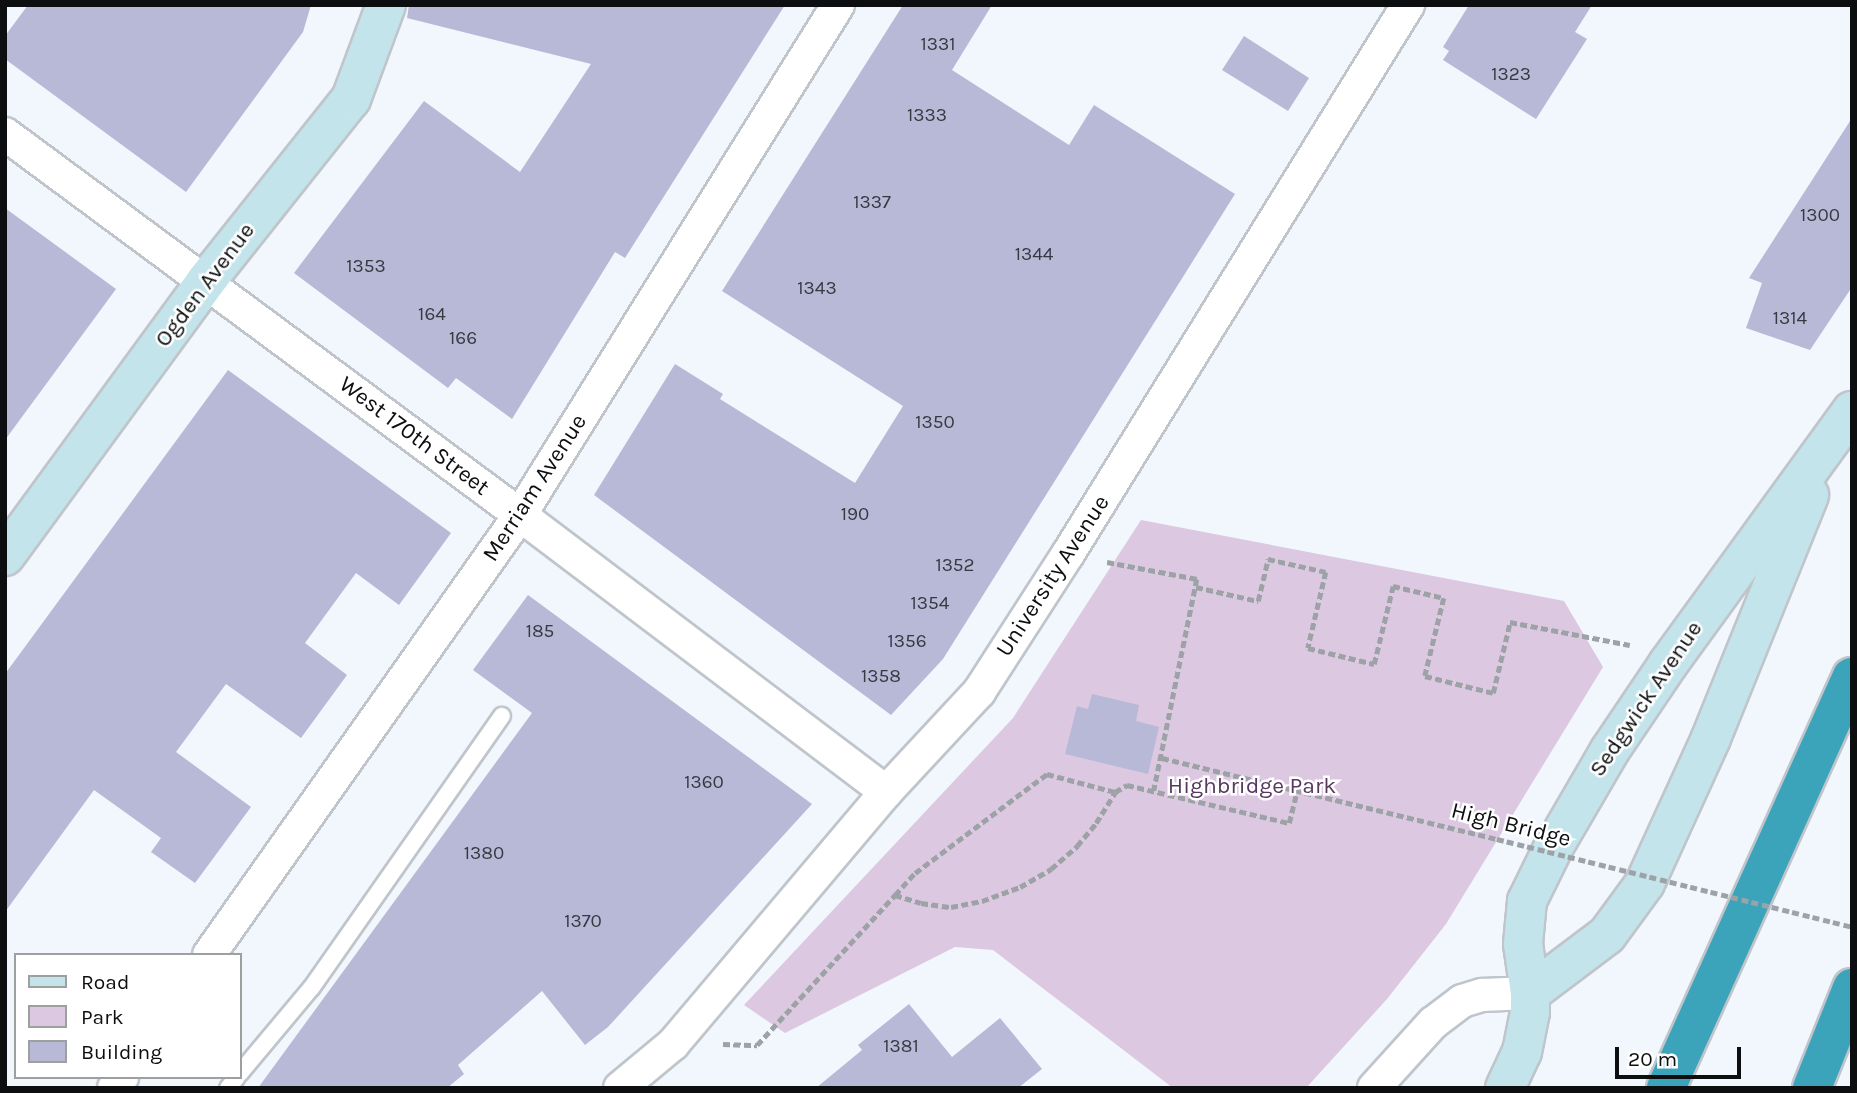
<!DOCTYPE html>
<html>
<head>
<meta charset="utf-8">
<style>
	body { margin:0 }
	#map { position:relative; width:1857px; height:1093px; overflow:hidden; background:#f1f7fd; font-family:Karla,sans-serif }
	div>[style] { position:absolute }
	.green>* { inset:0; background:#dcc8e1 }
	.building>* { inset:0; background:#b8b9d6 }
	.path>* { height:4.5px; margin-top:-2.25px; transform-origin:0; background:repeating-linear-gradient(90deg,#9da2a6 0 7px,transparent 0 10.5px) }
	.roads { filter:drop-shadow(2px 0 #bfc5cb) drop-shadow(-2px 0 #bfc5cb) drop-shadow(0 2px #bfc5cb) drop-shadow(0 -2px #bfc5cb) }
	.lane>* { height:16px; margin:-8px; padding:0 8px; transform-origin:8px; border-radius:8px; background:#fff }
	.street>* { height:32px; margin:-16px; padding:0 16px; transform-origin:16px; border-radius:16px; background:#fff }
	.secondary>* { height:38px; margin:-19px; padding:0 19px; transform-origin:19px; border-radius:19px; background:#c4e4eb }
	.highway>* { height:38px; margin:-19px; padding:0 19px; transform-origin:19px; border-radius:19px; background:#3ba4bb }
	.path-bridge>* { height:4.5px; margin-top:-2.25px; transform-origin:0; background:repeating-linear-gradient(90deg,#9da2a6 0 7px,transparent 0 10.5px) }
	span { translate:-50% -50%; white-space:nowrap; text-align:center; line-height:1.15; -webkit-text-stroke:5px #fff; paint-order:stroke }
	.number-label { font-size:19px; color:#373942 }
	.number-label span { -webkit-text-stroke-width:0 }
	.street-label { font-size:23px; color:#0c0e10 }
	.park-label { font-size:23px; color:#57395f }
	.frame { position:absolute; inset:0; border:7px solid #0c0e10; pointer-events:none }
	.legend { position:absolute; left:14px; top:953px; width:228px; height:126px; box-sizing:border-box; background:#fff; border:2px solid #9e9f9f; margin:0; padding:9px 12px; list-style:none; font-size:21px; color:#0c0e10 }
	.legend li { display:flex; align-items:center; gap:14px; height:35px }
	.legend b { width:35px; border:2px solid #9e9f9f }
	.scale { position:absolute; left:1615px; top:1047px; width:126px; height:32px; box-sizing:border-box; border:4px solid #0c0e10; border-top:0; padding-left:9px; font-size:21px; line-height:24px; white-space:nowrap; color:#0c0e10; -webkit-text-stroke:5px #fff; paint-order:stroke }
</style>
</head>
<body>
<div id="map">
	<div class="green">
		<i style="clip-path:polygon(1141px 520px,1564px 601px,1603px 667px,1446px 924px,1387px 999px,1306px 1088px,1173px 1088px,993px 950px,955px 947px,785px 1033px,744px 1005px,1013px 718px)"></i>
	</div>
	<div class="building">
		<i style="clip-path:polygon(28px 5px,311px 5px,303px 32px,186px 192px,5px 59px,5px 36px)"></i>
		<i style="clip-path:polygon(409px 5px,785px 5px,625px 258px,615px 252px,512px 419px,456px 378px,448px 388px,294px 273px,424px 101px,520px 172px,591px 64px,407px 18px)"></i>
		<i style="clip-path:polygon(903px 5px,992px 5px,952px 70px,1069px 145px,1094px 105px,1235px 194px,943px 659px,891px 715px,594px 495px,675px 364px,723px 394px,720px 399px,855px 483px,903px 406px,722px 291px)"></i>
		<i style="clip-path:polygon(1469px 5px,1592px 5px,1575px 32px,1587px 39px,1536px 119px,1443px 60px,1449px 51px,1443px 47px)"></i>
		<i style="clip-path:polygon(1244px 36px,1309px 78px,1288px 111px,1222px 70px)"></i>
		<i style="clip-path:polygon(1852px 118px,1852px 287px,1810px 350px,1746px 328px,1762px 283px,1749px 278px)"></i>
		<i style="clip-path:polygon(5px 208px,116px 289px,5px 440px)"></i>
		<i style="clip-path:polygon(228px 370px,451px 533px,399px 605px,356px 573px,305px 643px,347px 675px,301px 738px,226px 684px,176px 752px,251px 807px,195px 883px,151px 852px,161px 838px,94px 790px,5px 912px,5px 674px)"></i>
		<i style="clip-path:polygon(528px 595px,812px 804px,608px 1027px,585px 1045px,542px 991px,458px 1065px,464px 1074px,447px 1088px,258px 1088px,532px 713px,473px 670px)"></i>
		<i style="clip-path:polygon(1092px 694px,1139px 705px,1136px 721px,1159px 727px,1148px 774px,1065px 754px,1077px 706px,1088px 709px)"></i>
		<i style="clip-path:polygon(909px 1004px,952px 1057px,1000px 1018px,1042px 1069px,1018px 1088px,816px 1088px,862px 1050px,858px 1045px)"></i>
	</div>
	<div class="path">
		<i style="left:1107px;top:562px;width:92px;rotate:10.7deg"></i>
		<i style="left:1197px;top:579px;width:216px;rotate:101.5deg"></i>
		<i style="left:1196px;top:587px;width:64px;rotate:12.7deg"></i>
		<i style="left:1258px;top:601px;width:43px;rotate:-76.6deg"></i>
		<i style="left:1268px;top:559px;width:59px;rotate:12.6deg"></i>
		<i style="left:1326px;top:572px;width:78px;rotate:103.3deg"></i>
		<i style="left:1308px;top:648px;width:68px;rotate:13.6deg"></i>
		<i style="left:1374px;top:664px;width:80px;rotate:-76.3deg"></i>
		<i style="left:1393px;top:586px;width:52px;rotate:13.2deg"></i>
		<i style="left:1444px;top:598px;width:80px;rotate:103.7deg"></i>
		<i style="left:1425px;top:676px;width:70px;rotate:14deg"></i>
		<i style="left:1493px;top:693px;width:73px;rotate:-76.5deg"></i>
		<i style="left:1510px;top:622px;width:122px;rotate:10.9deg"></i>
		<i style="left:1162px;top:758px;width:345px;rotate:13.6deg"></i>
		<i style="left:895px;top:895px;width:30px;rotate:-48deg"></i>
		<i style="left:915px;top:873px;width:165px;rotate:-36.9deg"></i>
		<i style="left:1047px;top:774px;width:70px;rotate:14.8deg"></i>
		<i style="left:723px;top:1044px;width:34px;rotate:2deg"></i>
		<i style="left:757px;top:1045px;width:204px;rotate:-47.4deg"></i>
		<i style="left:895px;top:895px;width:27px;rotate:17deg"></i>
		<i style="left:921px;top:903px;width:30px;rotate:8deg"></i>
		<i style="left:951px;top:907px;width:32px;rotate:-11deg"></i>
		<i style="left:982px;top:901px;width:40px;rotate:-20.2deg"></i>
		<i style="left:1020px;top:887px;width:36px;rotate:-30deg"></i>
		<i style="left:1051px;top:869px;width:35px;rotate:-41deg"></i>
		<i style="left:1077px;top:846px;width:30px;rotate:-50deg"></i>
		<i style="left:1096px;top:823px;width:36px;rotate:-58deg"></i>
		<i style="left:1115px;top:792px;width:14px;rotate:-30deg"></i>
		<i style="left:1127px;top:785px;width:166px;rotate:13.2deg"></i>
		<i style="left:1289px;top:823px;width:33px;rotate:-76deg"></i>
	</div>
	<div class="roads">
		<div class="lane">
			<i style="left:240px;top:1073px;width:112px;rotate:-50.1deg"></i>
			<i style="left:312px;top:987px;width:331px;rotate:-55deg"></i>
			<i style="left:228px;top:1088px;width:14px;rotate:-51deg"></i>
		</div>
		<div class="street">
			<i style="left:5px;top:134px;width:641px;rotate:36.49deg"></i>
			<i style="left:520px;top:515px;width:459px;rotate:37.1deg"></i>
			<i style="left:209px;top:955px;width:539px;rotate:-54.75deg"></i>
			<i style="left:520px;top:515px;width:601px;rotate:-58.06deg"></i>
			<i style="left:114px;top:1088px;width:14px;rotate:-54deg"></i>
			<i style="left:620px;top:1088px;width:69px;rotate:-39.7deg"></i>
			<i style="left:673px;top:1044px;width:330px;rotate:-49.8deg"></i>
			<i style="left:886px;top:792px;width:137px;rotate:-47.1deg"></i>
			<i style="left:979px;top:692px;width:164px;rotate:-57.2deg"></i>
			<i style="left:1068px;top:554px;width:646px;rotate:-58.23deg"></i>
			<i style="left:1374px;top:1088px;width:88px;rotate:-47.8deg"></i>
			<i style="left:1433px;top:1023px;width:36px;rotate:-37deg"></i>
			<i style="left:1462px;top:1001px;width:21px;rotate:-17deg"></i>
			<i style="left:1482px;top:995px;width:48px;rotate:-2.4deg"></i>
		</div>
		<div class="secondary">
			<i style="left:5px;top:556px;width:341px;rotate:-53.8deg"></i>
			<i style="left:206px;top:281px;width:233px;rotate:-51.5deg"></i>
			<i style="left:351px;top:99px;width:100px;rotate:-69.6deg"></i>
			<i style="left:1530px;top:993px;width:96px;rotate:-37deg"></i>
			<i style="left:1607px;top:935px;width:64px;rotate:-53.8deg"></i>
			<i style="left:1645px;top:883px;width:159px;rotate:-65.5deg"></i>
			<i style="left:1711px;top:738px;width:262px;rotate:-68deg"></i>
			<i style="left:1505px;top:1088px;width:40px;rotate:-65deg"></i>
			<i style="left:1522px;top:1052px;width:41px;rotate:-78.7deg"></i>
			<i style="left:1530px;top:1012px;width:19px;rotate:-90deg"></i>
			<i style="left:1530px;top:993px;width:49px;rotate:-98.1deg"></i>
			<i style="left:1523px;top:944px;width:43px;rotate:-84.7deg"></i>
			<i style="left:1527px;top:901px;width:59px;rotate:-63.9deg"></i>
			<i style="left:1553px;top:848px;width:113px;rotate:-59.8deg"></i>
			<i style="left:1610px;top:750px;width:104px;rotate:-56deg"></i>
			<i style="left:1668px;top:664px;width:313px;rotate:-54deg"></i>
		</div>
		<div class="highway">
			<i style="left:1666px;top:1088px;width:451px;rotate:-65.7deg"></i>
			<i style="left:1812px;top:1088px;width:108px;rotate:-68.2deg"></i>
		</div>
	</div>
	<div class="path-bridge">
		<i style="left:1497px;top:839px;width:366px;rotate:13.9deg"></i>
	</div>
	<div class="number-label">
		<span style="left:938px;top:45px">1331</span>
		<span style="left:1511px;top:75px">1323</span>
		<span style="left:927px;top:116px">1333</span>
		<span style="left:872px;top:203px">1337</span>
		<span style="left:1820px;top:216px">1300</span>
		<span style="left:1034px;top:255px">1344</span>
		<span style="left:366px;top:267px">1353</span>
		<span style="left:817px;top:289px">1343</span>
		<span style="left:432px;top:315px">164</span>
		<span style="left:1790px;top:319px">1314</span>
		<span style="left:463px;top:339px">166</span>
		<span style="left:935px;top:423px">1350</span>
		<span style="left:855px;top:515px">190</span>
		<span style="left:955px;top:566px">1352</span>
		<span style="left:930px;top:604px">1354</span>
		<span style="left:540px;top:632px">185</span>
		<span style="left:907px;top:642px">1356</span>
		<span style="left:881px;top:677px">1358</span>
		<span style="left:704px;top:783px">1360</span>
		<span style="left:484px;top:854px">1380</span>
		<span style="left:583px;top:922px">1370</span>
		<span style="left:901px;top:1047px">1381</span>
	</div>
	<div class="street-label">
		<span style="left:205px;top:285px;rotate:-53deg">Ogden Avenue</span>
		<span style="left:414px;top:436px;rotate:37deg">West 170th Street</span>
		<span style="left:535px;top:488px;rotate:-57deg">Merriam Avenue</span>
		<span style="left:1053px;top:576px;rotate:-57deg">University Avenue</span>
		<span style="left:1646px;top:699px;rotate:-56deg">Sedgwick Avenue</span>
		<span style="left:1511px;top:825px;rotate:14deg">High Bridge</span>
	</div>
	<div class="park-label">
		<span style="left:1252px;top:786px">Highbridge Park</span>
	</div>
	<div class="frame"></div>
	<ul class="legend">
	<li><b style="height:9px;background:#c4e4eb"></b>Road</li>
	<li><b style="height:19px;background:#dcc8e1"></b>Park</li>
	<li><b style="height:19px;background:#b8b9d6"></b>Building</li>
	</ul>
	<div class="scale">20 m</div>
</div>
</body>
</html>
